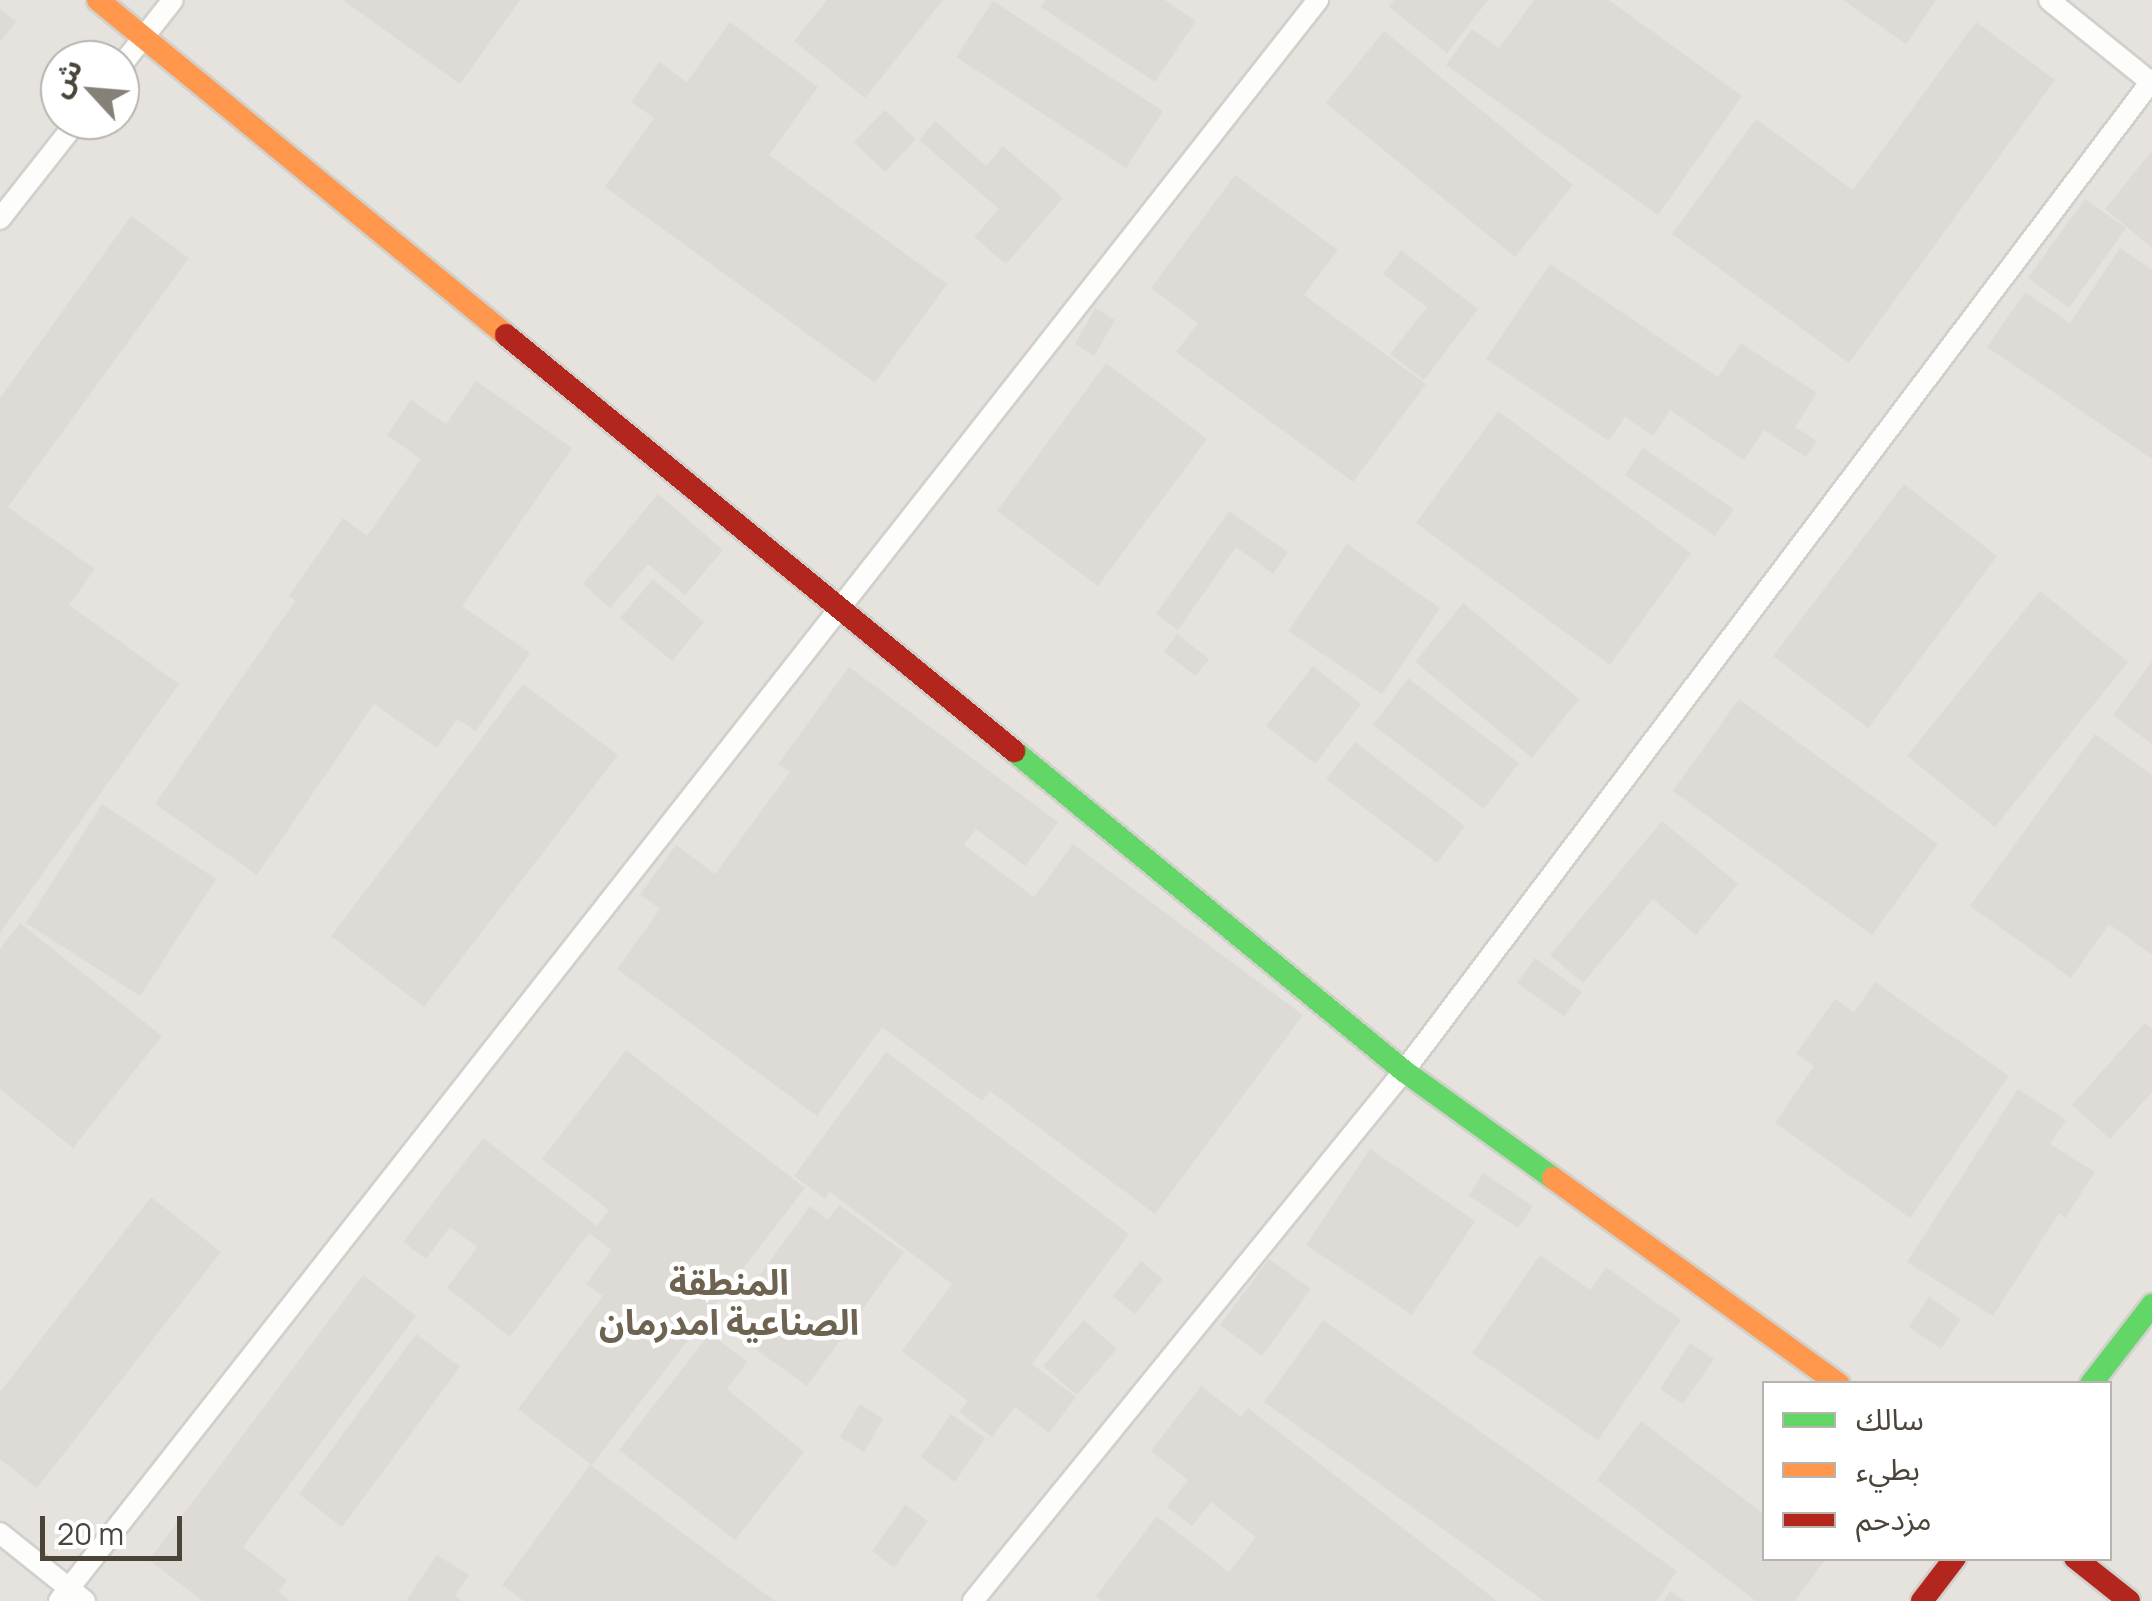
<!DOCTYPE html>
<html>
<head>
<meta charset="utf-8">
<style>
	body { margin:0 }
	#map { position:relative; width:2152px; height:1601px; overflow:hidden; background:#f4f2ee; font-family:Manrope,"Noto Sans Arabic",sans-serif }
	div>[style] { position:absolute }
	.industrial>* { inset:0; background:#e6e2de }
	.building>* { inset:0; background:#dedbd6 }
	.roads { filter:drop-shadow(2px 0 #d2d0cb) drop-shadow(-2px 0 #d2d0cb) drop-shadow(0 2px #d2d0cb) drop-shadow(0 -2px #d2d0cb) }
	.lane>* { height:20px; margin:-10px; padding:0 10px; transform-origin:10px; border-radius:10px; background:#fdfdfc }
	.fast>* { height:22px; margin:-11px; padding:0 11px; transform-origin:11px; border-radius:11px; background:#63d668 }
	.slow>* { height:22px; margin:-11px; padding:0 11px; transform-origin:11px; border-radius:11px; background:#ff974d }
	.jam>* { height:22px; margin:-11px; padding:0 11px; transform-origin:11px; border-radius:11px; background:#b3261e }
	span { translate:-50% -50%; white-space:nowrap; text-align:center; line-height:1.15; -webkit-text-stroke:9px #fff; paint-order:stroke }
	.district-label { font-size:35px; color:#6e6250; font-weight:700 }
	.legend { position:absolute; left:1762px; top:1381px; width:350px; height:180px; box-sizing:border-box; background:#fff; border:2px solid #b7b4b0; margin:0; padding:12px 18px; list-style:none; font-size:30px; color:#4b4439 }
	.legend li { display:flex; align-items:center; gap:20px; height:50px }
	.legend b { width:50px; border:2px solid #b7b4b0 }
	.north { position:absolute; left:40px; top:40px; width:100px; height:100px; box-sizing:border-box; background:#fff; border:2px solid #b7b4b0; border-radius:50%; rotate:296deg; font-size:28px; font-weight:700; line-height:40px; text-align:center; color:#4b4439 }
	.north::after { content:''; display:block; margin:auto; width:35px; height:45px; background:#868178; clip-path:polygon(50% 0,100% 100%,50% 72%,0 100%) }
	.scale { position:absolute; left:40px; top:1516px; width:142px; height:45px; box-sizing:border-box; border:5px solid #4b4439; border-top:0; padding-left:12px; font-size:30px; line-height:35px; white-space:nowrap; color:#4b4439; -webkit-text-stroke:8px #fff; paint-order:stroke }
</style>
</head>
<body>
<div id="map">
	<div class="industrial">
		<i style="clip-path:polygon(evenodd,0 0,2152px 0,2152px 1601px,0 1601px,0 0,60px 60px,120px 60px,120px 120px,60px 120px,60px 60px,0 0,1764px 1384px,2110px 1384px,2110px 1558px,1764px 1558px,1764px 1384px)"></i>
	</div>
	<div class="building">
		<i style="clip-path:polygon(343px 0,520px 0,460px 84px)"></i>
		<i style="clip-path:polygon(827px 0,943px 0,865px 98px,794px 41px)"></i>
		<i style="clip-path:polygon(1046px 0,1165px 0,1196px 21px,1155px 82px,1041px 7px)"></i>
		<i style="clip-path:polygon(1394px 0,1488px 0,1447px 53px,1389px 7px)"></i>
		<i style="clip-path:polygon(1534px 0,1609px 0,1742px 96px,1658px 215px,1446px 65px,1472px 29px,1499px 48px)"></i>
		<i style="clip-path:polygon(1843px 0,1936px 0,1906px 44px)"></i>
		<i style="clip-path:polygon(993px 1px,1163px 111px,1126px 168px,956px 57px)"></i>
		<i style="clip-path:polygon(0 9px,16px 22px,0 42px)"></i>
		<i style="clip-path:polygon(730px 22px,818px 87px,769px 155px,947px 284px,875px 383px,605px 187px,654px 118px,631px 102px,659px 62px,687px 82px)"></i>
		<i style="clip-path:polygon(1976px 22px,2055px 80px,1849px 363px,1672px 234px,1756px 119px,1853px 190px)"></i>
		<i style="clip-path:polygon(1384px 31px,1573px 185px,1515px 257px,1326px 103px)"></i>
		<i style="clip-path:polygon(885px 110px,916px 139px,885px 172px,854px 142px)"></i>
		<i style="clip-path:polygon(935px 121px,986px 166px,1003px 146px,1063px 198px,1006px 264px,974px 237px,999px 209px,919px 140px)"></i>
		<i style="clip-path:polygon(2152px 151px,2152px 248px,2105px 209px)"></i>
		<i style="clip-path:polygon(1235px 175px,1338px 250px,1304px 295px,1426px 384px,1353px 482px,1176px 352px,1198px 323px,1151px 288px)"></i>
		<i style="clip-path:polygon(2085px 199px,2126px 228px,2069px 308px,2028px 278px)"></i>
		<i style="clip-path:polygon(131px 216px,189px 258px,8px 507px,95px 569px,69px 605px,179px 684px,0 933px,0 398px)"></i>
		<i style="clip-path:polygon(2120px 248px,2152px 270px,2152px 459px,1987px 347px,2025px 292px,2070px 323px)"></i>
		<i style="clip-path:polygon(1401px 250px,1478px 309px,1424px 380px,1390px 354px,1427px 307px,1383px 274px)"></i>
		<i style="clip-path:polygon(1550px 264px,1718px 377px,1741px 343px,1817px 393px,1795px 427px,1817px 441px,1806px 457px,1764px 430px,1744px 460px,1670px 410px,1653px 436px,1625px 417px,1609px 441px,1486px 359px)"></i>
		<i style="clip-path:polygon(1095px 308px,1115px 320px,1094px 356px,1075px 344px)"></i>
		<i style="clip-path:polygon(1106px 363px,1207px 439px,1098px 586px,997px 511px)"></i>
		<i style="clip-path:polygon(476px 381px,572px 448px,462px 606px,530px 653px,476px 731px,457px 719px,437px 748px,374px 704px,257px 875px,155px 804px,295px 601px,289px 596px,343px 518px,367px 536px,421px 459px,387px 435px,411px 400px,446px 424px)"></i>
		<i style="clip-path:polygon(1498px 411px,1691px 553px,1610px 665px,1416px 523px)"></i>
		<i style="clip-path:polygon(1643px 448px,1734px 509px,1715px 536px,1625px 475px)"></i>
		<i style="clip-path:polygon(1904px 484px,1997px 556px,1868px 728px,1773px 656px)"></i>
		<i style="clip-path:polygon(658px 494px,723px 550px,685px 595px,648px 564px,610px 608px,583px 584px)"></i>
		<i style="clip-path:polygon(1229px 511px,1288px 552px,1273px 574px,1236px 547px,1178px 630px,1156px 614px)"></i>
		<i style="clip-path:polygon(1347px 544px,1440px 608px,1382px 694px,1288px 631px)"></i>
		<i style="clip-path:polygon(653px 579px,704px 622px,672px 661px,620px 618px)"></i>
		<i style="clip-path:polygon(2040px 591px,2128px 662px,1995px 827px,1907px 756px)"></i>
		<i style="clip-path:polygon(1463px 603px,1579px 699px,1532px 758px,1415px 662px)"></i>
		<i style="clip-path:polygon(1177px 634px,1209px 659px,1196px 676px,1164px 652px)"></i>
		<i style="clip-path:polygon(2152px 661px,2152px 744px,2113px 715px)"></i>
		<i style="clip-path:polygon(1313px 666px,1361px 704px,1315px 764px,1266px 726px)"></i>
		<i style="clip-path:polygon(849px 667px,1058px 822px,1025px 866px,976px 829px,964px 845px,1034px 897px,1073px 844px,1303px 1015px,1155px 1214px,990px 1091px,982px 1101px,882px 1027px,817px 1116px,617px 969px,660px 909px,640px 894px,676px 845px,715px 874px,790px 772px,778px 764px)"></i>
		<i style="clip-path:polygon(1408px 678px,1519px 763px,1484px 809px,1373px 725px)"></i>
		<i style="clip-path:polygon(523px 684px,618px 755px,424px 1007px,331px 936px)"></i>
		<i style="clip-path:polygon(1739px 699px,1938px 844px,1872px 935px,1673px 791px)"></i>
		<i style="clip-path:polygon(2095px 734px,2152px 775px,2152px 955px,2109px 924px,2071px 978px,1970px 906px)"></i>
		<i style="clip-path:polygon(1355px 742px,1465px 826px,1437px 863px,1326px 779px)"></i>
		<i style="clip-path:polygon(102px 804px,216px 879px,140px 996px,26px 923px)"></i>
		<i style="clip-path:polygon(1662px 821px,1738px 884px,1696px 935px,1653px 899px,1583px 983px,1550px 955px)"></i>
		<i style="clip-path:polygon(20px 923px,162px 1036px,73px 1148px,0 1089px,0 949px)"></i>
		<i style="clip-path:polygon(1535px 958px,1582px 992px,1564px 1016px,1517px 983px)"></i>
		<i style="clip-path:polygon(1875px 982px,2009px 1076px,1910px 1218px,1775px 1123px,1814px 1066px,1796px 1054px,1835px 999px,1854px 1012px)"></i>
		<i style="clip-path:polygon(2145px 1023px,2152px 1029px,2152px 1092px,2110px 1139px,2072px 1105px)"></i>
		<i style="clip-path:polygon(626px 1050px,805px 1188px,592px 1465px,518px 1409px,603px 1296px,586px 1284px,611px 1250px,589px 1233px,510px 1337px,447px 1288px,477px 1247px,450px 1227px,426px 1259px,403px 1242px,483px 1138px,597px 1226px,609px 1210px,542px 1159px)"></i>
		<i style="clip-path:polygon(886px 1052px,1129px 1234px,1032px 1364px,1076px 1397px,1049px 1433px,1015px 1407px,992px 1437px,959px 1412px,968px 1401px,902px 1351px,952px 1284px,830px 1192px,825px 1199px,794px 1176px)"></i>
		<i style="clip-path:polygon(2018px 1089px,2066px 1120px,2050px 1144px,2095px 1172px,2065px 1218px,2059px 1213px,1993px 1316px,1907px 1262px)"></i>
		<i style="clip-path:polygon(1370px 1149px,1475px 1221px,1412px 1315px,1306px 1245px)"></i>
		<i style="clip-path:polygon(1483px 1173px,1533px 1206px,1518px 1228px,1469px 1196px)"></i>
		<i style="clip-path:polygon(151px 1197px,221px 1252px,37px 1488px,0 1459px,0 1392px)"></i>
		<i style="clip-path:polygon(839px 1205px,904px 1252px,807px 1386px,723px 1326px,810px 1206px,828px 1220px)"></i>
		<i style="clip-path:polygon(1540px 1255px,1590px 1290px,1606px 1267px,1681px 1320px,1598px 1440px,1472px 1353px)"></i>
		<i style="clip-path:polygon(1269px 1259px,1311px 1289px,1262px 1356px,1220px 1325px)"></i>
		<i style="clip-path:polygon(1141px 1261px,1163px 1279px,1135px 1314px,1113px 1296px)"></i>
		<i style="clip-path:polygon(363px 1275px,416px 1316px,243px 1547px,287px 1580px,278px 1592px,290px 1601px,203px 1601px,149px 1560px)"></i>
		<i style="clip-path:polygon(1929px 1297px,1961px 1319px,1941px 1349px,1909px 1327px)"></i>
		<i style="clip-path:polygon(1084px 1320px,1117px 1349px,1077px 1395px,1043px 1366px)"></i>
		<i style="clip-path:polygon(1323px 1320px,1677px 1571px,1656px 1601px,1544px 1601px,1264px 1402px)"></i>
		<i style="clip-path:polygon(710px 1333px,747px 1362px,727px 1389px,804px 1452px,735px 1540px,619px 1450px)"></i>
		<i style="clip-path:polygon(416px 1334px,460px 1367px,342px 1527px,299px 1494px)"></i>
		<i style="clip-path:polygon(1690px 1343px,1714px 1359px,1683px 1404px,1660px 1389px)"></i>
		<i style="clip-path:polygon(1201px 1386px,1241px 1417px,1248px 1408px,1497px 1601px,1102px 1601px,1096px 1596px,1157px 1516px,1229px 1572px,1256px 1537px,1211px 1502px,1192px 1526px,1167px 1507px,1188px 1480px,1151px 1451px)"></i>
		<i style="clip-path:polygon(860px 1404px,883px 1419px,864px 1452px,840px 1437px)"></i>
		<i style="clip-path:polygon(951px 1414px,985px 1438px,955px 1482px,921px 1457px)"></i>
		<i style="clip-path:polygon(1641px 1421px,1764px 1514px,1764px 1558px,1825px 1560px,1795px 1601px,1756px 1601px,1597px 1480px)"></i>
		<i style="clip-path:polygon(590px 1465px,775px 1601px,524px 1601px,502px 1585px)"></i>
		<i style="clip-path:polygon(905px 1505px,928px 1521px,894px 1568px,872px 1551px)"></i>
		<i style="clip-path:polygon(437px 1555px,469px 1575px,455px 1596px,462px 1601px,406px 1601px)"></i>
		<i style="clip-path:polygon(1670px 1591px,1685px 1601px,1664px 1601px)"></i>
	</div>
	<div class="roads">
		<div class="lane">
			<i style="left:2049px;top:0;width:132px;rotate:38.9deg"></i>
			<i style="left:120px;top:67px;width:85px;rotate:-51.7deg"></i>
			<i style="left:0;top:219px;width:126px;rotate:-51.8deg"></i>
			<i style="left:0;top:1533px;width:109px;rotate:38.7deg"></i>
			<i style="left:59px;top:1601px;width:2037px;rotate:-51.82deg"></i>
			<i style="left:973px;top:1601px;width:683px;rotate:-50.88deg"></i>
			<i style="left:1404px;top:1071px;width:1242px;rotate:-52.95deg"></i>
		</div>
		<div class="fast">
			<i style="left:1014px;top:751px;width:504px;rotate:39.37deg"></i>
			<i style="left:1404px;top:1071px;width:183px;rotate:35.7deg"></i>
			<i style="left:2091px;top:1384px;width:100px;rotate:-52.3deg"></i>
		</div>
		<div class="slow">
			<i style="left:98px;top:0;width:528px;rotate:39.39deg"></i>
			<i style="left:1553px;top:1178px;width:352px;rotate:35.8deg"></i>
		</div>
		<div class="jam">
			<i style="left:506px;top:335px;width:657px;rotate:39.31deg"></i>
			<i style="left:2075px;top:1558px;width:69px;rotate:38.5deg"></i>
			<i style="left:1922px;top:1601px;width:54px;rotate:-52.5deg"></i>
		</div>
	</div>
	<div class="district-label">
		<span style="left:729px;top:1302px">المنطقة<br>الصناعية امدرمان</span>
	</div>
	<ul class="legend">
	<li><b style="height:12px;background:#63d668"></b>سالك</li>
	<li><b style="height:12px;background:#ff974d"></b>بطيء</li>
	<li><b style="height:12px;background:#b3261e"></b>مزدحم</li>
	</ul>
	<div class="north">ش</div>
	<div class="scale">20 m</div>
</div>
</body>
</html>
